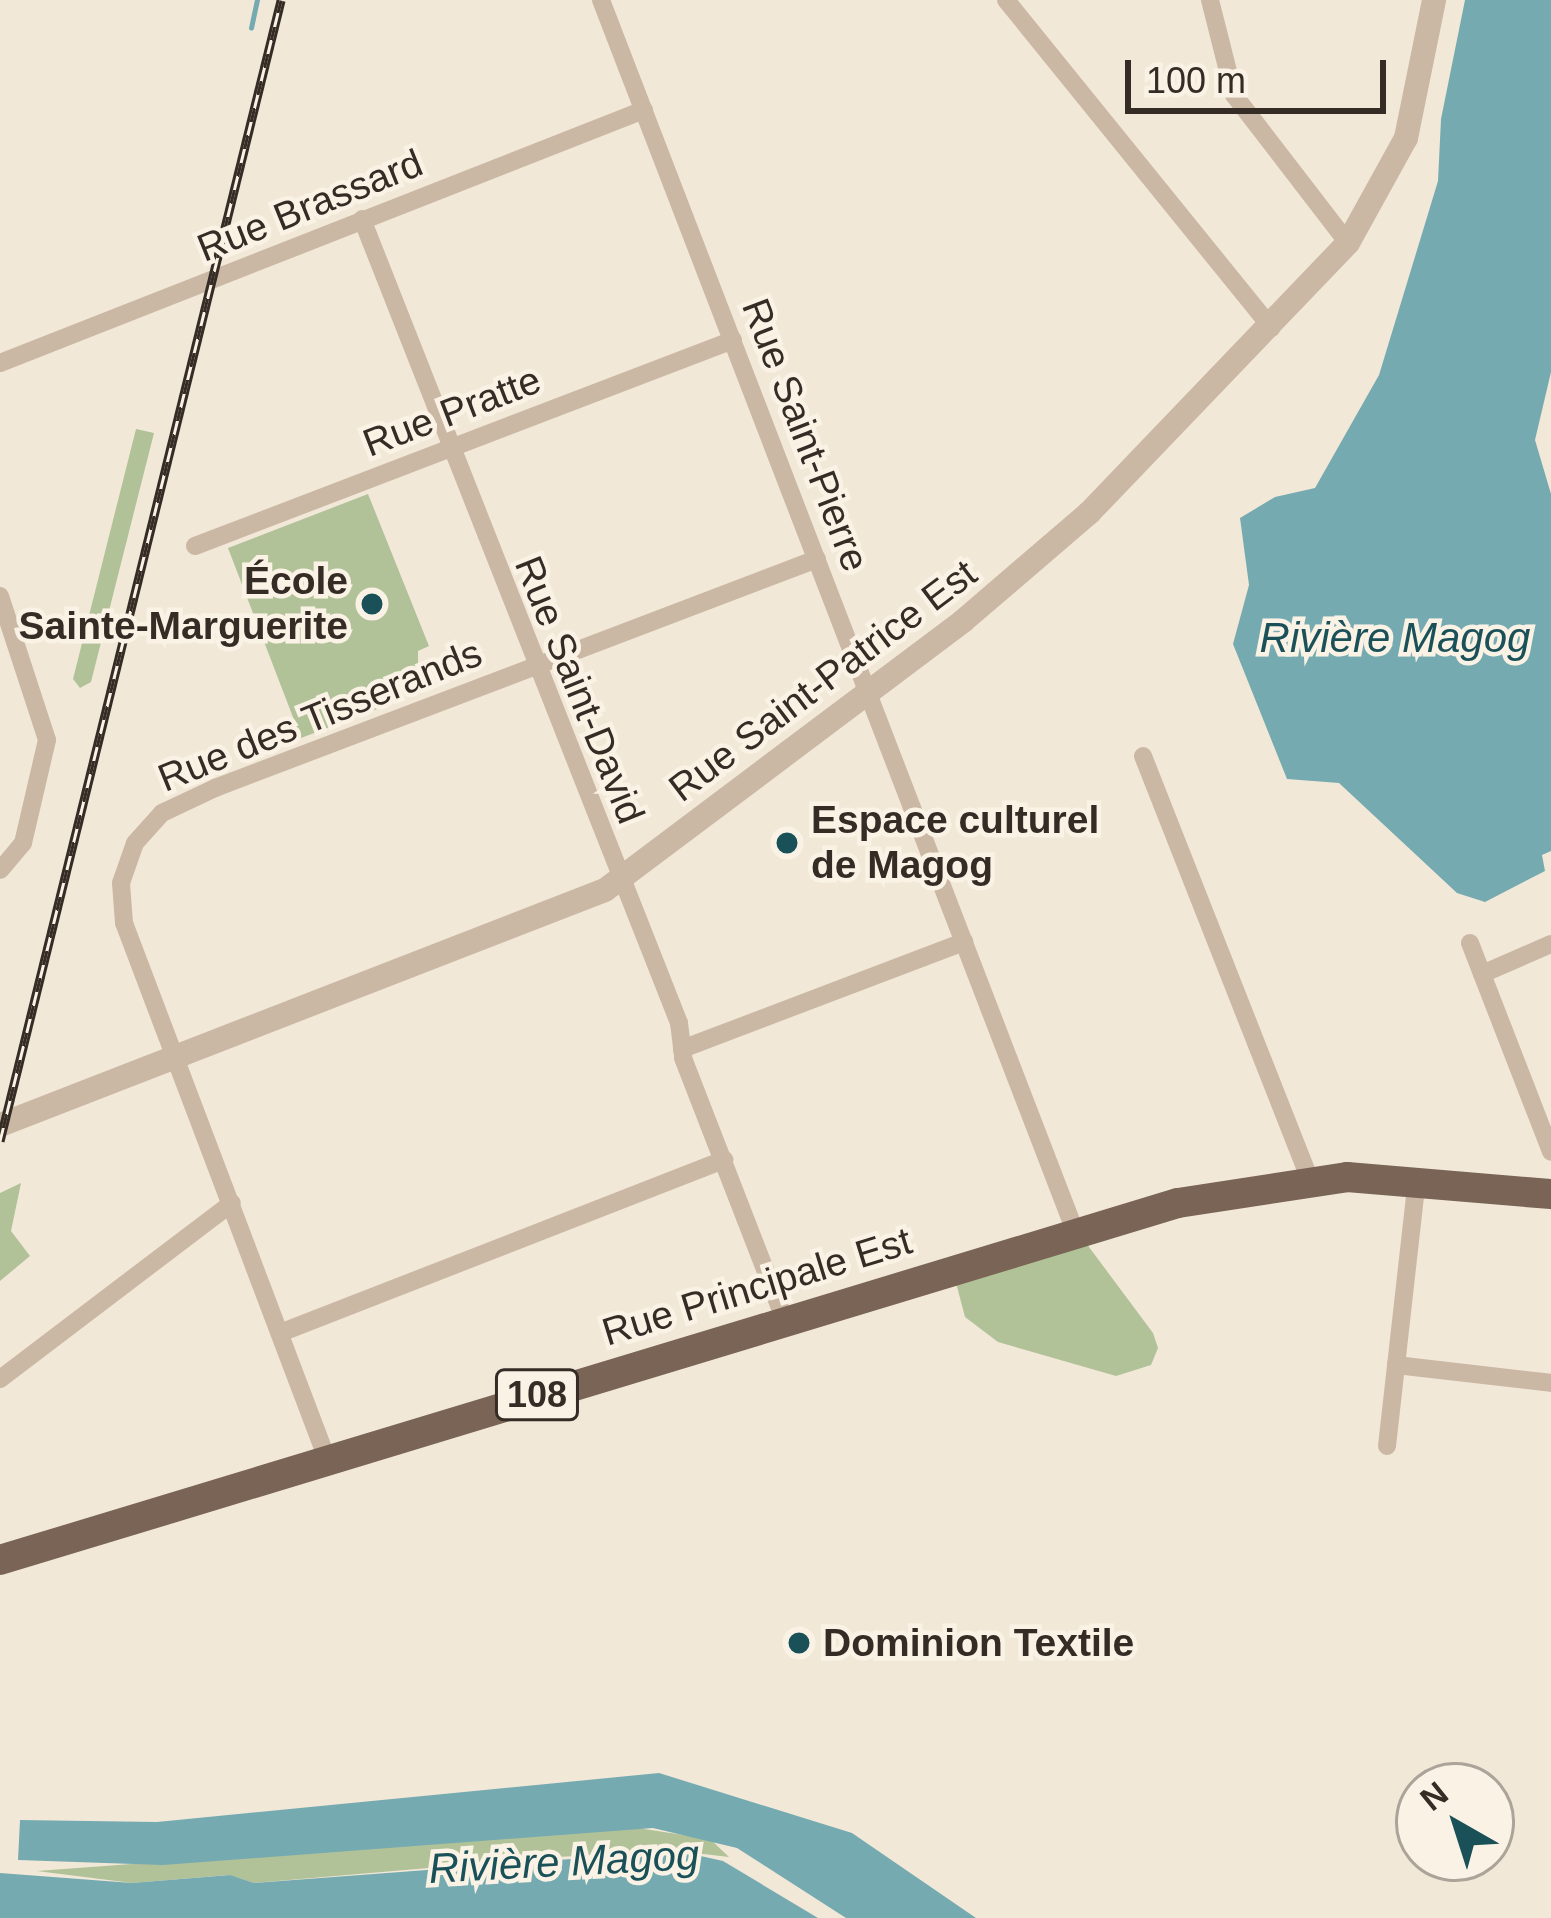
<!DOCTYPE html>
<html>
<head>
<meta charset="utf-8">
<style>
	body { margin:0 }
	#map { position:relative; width:1551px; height:1918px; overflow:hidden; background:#f2e8d8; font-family:Arial,sans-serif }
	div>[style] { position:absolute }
	.green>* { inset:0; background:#b1c298 }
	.water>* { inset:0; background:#76aab1 }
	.stream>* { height:4.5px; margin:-2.25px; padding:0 2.25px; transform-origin:2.25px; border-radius:2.25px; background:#76aab1 }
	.minor>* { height:18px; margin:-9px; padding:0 9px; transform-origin:9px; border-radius:9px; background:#cbb8a4 }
	.tertiary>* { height:24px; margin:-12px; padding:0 12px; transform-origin:12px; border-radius:12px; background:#cbb8a4 }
	.primary>* { height:30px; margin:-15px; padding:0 15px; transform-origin:15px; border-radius:15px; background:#796456 }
	.rail>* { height:9px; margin-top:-4.5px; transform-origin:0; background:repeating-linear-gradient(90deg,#faf2e5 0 14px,#362c26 0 28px); box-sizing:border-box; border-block:3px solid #362c26 }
	.dots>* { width:33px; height:33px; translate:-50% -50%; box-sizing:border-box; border:6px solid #faf2e5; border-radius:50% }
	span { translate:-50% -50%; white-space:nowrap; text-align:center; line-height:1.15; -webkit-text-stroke:9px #faf2e5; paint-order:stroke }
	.shield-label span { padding:3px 9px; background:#faf2e5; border:3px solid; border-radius:9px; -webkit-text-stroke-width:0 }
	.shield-label { font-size:36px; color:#362c26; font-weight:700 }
	.street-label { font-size:39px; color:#362c26 }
	.poi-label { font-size:39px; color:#362c26; font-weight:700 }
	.right { translate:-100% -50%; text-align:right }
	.left { translate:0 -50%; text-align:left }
	.water-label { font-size:42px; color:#1a5159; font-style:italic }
	.north { position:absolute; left:1395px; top:1762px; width:120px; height:120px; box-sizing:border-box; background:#faf2e5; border:3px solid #aca399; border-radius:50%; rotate:321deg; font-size:33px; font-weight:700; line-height:48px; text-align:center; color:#362c26 }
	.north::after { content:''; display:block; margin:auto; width:42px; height:54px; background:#1a5159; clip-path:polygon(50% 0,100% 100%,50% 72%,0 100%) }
	.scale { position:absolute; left:1125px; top:60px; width:261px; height:54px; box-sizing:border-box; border:6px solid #362c26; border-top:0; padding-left:15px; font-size:36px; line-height:42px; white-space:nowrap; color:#362c26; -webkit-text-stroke:9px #faf2e5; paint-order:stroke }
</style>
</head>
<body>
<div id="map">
	<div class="green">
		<i style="clip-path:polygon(136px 429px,154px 433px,91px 682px,80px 688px,73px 679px)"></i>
		<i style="clip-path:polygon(368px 494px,429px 646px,418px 651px,418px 675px,371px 693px,377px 709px,301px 738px,228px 548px)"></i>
		<i style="clip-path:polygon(21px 1183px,11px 1231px,30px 1256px,0 1281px,0 1193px)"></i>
		<i style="clip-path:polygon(1086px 1243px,1153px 1333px,1158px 1348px,1151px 1365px,1116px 1376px,998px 1342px,965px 1317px,955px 1279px)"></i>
		<i style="clip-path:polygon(631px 1827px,710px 1839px,729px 1857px,678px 1851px,556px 1857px,254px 1883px,229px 1875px,132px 1883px,37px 1871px)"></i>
	</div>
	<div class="water">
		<i style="clip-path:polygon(1465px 0,1551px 0,1551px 372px,1535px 440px,1551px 494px,1551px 851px,1542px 855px,1545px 871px,1485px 902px,1457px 893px,1339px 783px,1287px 779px,1233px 644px,1249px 585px,1240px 518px,1275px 497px,1315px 488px,1379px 375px,1438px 181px,1441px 119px)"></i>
		<i style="clip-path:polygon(659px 1773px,852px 1833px,976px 1918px,846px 1918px,737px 1848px,653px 1828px,163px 1865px,18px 1860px,20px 1820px,157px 1822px)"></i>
		<i style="clip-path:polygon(678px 1851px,723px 1861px,818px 1918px,0 1918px,0 1873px,132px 1883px,230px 1875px,254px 1883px)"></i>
	</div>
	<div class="stream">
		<i style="left:251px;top:28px;width:29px;rotate:-78deg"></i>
	</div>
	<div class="minor">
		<i style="left:601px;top:0;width:1319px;rotate:68.94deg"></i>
		<i style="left:1006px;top:0;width:422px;rotate:51deg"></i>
		<i style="left:1210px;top:0;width:98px;rotate:75.8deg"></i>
		<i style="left:1234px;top:95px;width:187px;rotate:52.4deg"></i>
		<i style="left:362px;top:219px;width:864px;rotate:68.48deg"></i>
		<i style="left:679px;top:1023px;width:35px;rotate:83deg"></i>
		<i style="left:683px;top:1058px;width:280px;rotate:68.8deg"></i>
		<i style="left:0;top:363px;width:692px;rotate:-21.45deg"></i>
		<i style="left:195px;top:546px;width:576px;rotate:-20.95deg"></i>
		<i style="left:0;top:596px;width:151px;rotate:71.9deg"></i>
		<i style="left:47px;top:740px;width:106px;rotate:103.1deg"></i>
		<i style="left:23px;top:843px;width:35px;rotate:130deg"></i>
		<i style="left:1143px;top:756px;width:455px;rotate:68.5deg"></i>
		<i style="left:1470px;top:943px;width:224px;rotate:68.8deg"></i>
		<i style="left:1482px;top:974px;width:75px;rotate:-23.5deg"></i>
		<i style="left:682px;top:1049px;width:302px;rotate:-20.8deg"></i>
		<i style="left:280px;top:1333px;width:477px;rotate:-21.3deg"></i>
		<i style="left:1396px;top:1365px;width:156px;rotate:6.6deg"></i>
		<i style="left:0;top:1379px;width:291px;rotate:-37.2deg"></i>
		<i style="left:1387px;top:1446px;width:268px;rotate:-83.6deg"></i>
		<i style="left:327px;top:1459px;width:573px;rotate:-110.74deg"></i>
		<i style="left:124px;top:923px;width:40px;rotate:-94.3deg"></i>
		<i style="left:121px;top:883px;width:42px;rotate:-70.7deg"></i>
		<i style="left:135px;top:843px;width:40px;rotate:-48deg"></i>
		<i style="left:162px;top:813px;width:59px;rotate:-25.3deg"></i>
		<i style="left:215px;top:788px;width:644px;rotate:-20.83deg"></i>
	</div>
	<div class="tertiary">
		<i style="left:0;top:1125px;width:649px;rotate:-21.23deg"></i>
		<i style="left:605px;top:890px;width:448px;rotate:-36.9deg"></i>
		<i style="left:963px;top:621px;width:166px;rotate:-40.6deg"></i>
		<i style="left:1089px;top:513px;width:374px;rotate:-46.2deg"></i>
		<i style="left:1348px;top:243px;width:120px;rotate:-61.1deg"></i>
		<i style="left:1406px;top:138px;width:141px;rotate:-78.5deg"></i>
	</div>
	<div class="primary">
		<i style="left:0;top:1560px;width:1231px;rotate:-16.86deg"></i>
		<i style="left:1178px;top:1203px;width:171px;rotate:-8.7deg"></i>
		<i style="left:1347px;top:1177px;width:205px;rotate:4.8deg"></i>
	</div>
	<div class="rail">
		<i style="left:0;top:1141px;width:1175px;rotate:-76.16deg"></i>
	</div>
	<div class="dots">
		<i style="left:372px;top:604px;background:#1a5159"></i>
		<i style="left:787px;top:843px;background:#1a5159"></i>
		<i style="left:799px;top:1643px;background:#1a5159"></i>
	</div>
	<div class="shield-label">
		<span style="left:537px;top:1395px">108</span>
	</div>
	<div class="street-label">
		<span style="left:310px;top:206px;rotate:-22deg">Rue Brassard</span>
		<span style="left:452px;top:412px;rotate:-21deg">Rue Pratte</span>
		<span style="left:805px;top:435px;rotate:69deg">Rue Saint-Pierre</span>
		<span style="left:823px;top:681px;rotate:-37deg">Rue Saint-Patrice Est</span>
		<span style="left:579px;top:690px;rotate:68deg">Rue Saint-David</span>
		<span style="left:320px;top:716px;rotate:-22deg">Rue des Tisserands</span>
		<span style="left:757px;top:1287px;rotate:-17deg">Rue Principale Est</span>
	</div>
	<div class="poi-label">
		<span class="right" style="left:348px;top:604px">École<br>Sainte-Marguerite</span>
		<span class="left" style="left:811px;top:843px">Espace culturel<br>de Magog</span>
		<span class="left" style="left:823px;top:1643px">Dominion Textile</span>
	</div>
	<div class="water-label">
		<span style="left:1395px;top:638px">Rivière Magog</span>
		<span style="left:564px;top:1862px;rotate:-3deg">Rivière Magog</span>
	</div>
	<div class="north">N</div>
	<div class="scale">100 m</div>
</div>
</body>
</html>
